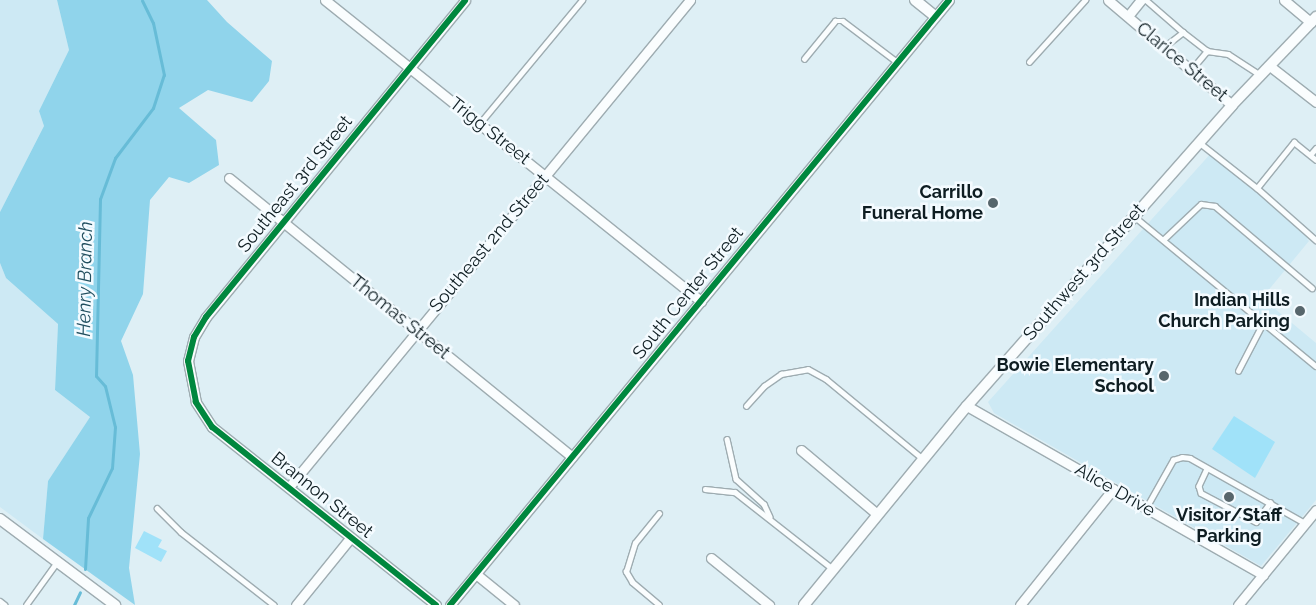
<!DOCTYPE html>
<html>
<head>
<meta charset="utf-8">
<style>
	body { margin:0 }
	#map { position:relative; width:1316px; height:605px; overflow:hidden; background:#deeff5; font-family:Raleway,sans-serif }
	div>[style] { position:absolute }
	.built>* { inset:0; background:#cde9f4 }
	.green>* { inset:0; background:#a0e2f9 }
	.forest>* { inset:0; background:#90d4eb }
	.stream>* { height:3px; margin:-1.5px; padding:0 1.5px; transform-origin:1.5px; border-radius:1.5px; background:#67bcd7 }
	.roads { filter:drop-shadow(1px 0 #9eacb1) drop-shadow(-1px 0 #9eacb1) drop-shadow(0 1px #9eacb1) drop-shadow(0 -1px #9eacb1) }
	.service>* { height:4.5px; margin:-2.25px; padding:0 2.25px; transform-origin:2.25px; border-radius:2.25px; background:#fafdfe }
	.minor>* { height:9px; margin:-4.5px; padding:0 4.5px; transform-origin:4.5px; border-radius:4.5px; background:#fafdfe }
	.tertiary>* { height:10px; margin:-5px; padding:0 5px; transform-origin:5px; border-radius:5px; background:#fafdfe }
	.cycleway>* { height:6px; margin:-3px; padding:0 3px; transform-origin:3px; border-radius:3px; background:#00873e }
	.dots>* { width:14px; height:14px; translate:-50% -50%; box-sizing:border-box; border:2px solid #f4fbff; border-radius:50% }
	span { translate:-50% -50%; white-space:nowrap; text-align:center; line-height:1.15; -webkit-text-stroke:5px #f4fbff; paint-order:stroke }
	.street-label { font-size:18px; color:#0e1d22 }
	.poi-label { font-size:18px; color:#0e1d22; font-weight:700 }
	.right { translate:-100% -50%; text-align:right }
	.water-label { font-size:19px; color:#214f5f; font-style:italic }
</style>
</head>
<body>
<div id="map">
	<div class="built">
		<i style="clip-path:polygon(0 0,57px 0,69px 50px,39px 111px,44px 126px,0 212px)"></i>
		<i style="clip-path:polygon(1212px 152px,1310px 235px,1307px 239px,1309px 241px,1262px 298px,1316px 343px,1316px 500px,1261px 566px,994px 413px,988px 402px)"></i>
		<i style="clip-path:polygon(0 263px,6px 278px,58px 324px,55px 390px,90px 417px,48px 481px,43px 539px,0 507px)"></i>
	</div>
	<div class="green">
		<i style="clip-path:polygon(1234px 416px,1275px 442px,1255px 478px,1212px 449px)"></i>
		<i style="clip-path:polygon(144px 531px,162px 540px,158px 547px,167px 551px,161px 562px,135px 548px)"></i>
	</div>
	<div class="forest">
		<i style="clip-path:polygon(57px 0,207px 0,227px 22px,272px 61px,269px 81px,252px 102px,208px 90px,179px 108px,216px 140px,219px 165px,189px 183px,169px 177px,150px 200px,143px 294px,121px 341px,133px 375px,140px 454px,129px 568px,135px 605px,43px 539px,48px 481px,90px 417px,55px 390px,58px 324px,6px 278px,0 263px,0 212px,44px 126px,39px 111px,69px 50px)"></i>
	</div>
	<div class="stream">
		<i style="left:85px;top:569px;width:51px;rotate:-86.6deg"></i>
		<i style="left:88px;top:518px;width:55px;rotate:-64.4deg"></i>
		<i style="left:112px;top:468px;width:41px;rotate:-85.8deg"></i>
		<i style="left:115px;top:427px;width:42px;rotate:-103.7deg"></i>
		<i style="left:105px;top:386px;width:13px;rotate:-132deg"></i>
		<i style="left:96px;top:376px;width:177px;rotate:-88.7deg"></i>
		<i style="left:100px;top:199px;width:44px;rotate:-69.9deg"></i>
		<i style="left:115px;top:158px;width:63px;rotate:-52.8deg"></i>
		<i style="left:153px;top:108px;width:35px;rotate:-72deg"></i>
		<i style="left:164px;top:75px;width:53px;rotate:-101.9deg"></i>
		<i style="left:153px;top:23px;width:25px;rotate:-116deg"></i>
		<i style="left:74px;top:605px;width:14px;rotate:-65deg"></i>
	</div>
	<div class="roads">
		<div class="service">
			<i style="left:1146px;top:0;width:49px;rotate:40.9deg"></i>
			<i style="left:1164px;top:47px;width:24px;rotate:-38deg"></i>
			<i style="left:1183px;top:32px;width:31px;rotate:38deg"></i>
			<i style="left:804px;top:59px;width:49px;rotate:-50.8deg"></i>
			<i style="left:835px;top:21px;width:8px"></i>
			<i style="left:843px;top:21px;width:68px;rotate:37.2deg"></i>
			<i style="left:1029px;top:62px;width:84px;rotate:-47.9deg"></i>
			<i style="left:1191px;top:70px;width:25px;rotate:-50deg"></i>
			<i style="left:1207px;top:51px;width:21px;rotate:8deg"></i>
			<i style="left:1228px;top:54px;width:38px;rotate:33deg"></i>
			<i style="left:480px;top:123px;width:160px;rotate:-50.3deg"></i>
			<i style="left:1200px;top:143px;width:73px;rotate:38.3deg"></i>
			<i style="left:1257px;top:188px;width:59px;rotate:-51.2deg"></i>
			<i style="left:1294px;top:142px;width:28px;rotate:39deg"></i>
			<i style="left:1310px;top:155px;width:9px;rotate:-49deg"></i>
			<i style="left:1257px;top:188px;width:79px;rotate:41.4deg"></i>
			<i style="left:1135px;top:217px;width:234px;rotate:39.5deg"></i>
			<i style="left:1163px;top:240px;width:52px;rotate:-43.5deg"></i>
			<i style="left:1201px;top:204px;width:14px;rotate:8deg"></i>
			<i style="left:1215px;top:206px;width:127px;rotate:40.2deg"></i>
			<i style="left:1238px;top:371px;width:54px;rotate:-62.5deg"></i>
			<i style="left:746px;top:406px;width:27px;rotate:-48deg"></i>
			<i style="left:764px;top:386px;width:21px;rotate:-35deg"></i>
			<i style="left:781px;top:374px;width:27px;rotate:-10deg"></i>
			<i style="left:808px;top:369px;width:21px;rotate:29deg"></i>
			<i style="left:826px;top:379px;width:126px;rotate:39.5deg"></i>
			<i style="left:727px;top:439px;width:41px;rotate:77.3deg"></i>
			<i style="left:736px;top:479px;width:38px;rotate:42deg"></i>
			<i style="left:764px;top:504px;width:14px;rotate:65deg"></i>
			<i style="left:1207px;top:469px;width:19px;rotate:115deg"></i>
			<i style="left:1199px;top:486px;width:7px;rotate:74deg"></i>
			<i style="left:1201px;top:493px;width:62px;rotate:27.8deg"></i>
			<i style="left:1256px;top:522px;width:24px;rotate:-54deg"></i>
			<i style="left:705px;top:489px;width:30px;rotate:6deg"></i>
			<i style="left:735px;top:492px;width:125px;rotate:38.2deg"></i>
			<i style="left:157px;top:508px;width:34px;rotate:45deg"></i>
			<i style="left:181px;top:532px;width:118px;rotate:38.1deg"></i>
			<i style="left:1146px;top:508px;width:55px;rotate:-60.6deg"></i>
			<i style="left:1173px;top:460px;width:9px;rotate:-18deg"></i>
			<i style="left:1182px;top:457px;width:8px;rotate:7deg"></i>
			<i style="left:1190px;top:458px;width:132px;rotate:29.5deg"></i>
			<i style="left:0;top:601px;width:6px;rotate:39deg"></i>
			<i style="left:26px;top:605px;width:53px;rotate:-54.2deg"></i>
			<i style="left:659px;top:605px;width:35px;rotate:-140deg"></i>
			<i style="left:632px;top:582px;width:12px;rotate:-121deg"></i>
			<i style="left:626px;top:572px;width:30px;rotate:-73deg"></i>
			<i style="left:635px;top:543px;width:38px;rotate:-51deg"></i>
		</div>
		<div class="minor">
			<i style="left:325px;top:0;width:482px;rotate:38.7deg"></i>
			<i style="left:1108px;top:0;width:162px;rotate:40.3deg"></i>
			<i style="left:1284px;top:0;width:35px;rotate:40deg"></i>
			<i style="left:1128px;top:16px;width:21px;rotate:-51deg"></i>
			<i style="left:1271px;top:67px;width:57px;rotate:37.9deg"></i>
			<i style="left:229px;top:178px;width:442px;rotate:39.1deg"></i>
			<i style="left:967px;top:406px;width:341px;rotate:29.7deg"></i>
			<i style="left:801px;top:450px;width:99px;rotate:40.1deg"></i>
			<i style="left:289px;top:487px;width:631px;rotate:-50.53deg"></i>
			<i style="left:711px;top:558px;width:75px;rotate:39deg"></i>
			<i style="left:476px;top:574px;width:49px;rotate:39.2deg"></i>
			<i style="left:296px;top:605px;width:87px;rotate:-51deg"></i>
			<i style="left:436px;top:605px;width:286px;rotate:-141.5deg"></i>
			<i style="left:212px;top:427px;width:30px;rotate:-123deg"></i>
			<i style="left:196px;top:402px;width:42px;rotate:-101deg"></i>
			<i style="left:188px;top:361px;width:25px;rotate:-76deg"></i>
			<i style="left:194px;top:337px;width:23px;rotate:-59deg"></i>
			<i style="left:206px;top:317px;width:409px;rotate:-50.7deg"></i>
			<i style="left:450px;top:605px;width:784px;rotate:-50.48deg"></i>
			<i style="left:1020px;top:605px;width:149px;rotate:-51.3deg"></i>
			<i style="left:1238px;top:605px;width:123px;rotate:-50.6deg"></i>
		</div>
		<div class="tertiary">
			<i style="left:915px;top:0;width:26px;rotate:39deg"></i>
			<i style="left:0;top:519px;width:144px;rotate:36.8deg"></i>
			<i style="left:804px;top:605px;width:257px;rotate:-50.7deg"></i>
			<i style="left:967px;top:406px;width:401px;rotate:-48.6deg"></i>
			<i style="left:1232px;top:105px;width:122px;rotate:-46.3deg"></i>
		</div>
	</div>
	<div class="cycleway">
		<i style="left:436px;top:605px;width:286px;rotate:-141.5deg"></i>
		<i style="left:212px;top:427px;width:30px;rotate:-123deg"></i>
		<i style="left:196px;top:402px;width:42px;rotate:-101deg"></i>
		<i style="left:188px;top:361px;width:25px;rotate:-76deg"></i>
		<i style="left:194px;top:337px;width:23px;rotate:-59deg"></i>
		<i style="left:206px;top:317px;width:409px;rotate:-50.7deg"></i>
		<i style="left:450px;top:605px;width:784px;rotate:-50.48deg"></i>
	</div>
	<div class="dots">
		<i style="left:993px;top:203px;background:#57666c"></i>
		<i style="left:1300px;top:311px;background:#57666c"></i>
		<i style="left:1164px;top:376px;background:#57666c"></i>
		<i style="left:1229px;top:497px;background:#57666c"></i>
	</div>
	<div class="street-label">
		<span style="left:1182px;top:62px;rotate:40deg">Clarice Street</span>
		<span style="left:490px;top:131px;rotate:38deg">Trigg Street</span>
		<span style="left:295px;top:184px;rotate:-51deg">Southeast 3rd Street</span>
		<span style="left:489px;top:243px;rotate:-50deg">Southeast 2nd Street</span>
		<span style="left:1084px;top:272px;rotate:-49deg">Southwest 3rd Street</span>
		<span style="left:688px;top:293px;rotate:-51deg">South Center Street</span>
		<span style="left:400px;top:317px;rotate:39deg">Thomas Street</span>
		<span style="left:1115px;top:490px;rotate:30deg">Alice Drive</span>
		<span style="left:322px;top:495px;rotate:39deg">Brannon Street</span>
	</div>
	<div class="poi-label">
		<span class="right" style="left:983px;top:203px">Carrillo<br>Funeral Home</span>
		<span class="right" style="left:1290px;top:311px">Indian Hills<br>Church Parking</span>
		<span class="right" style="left:1154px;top:376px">Bowie Elementary<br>School</span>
		<span style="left:1229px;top:526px">Visitor/Staff<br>Parking</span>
	</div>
	<div class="water-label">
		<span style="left:85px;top:279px;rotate:-89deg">Henry Branch</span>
	</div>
</div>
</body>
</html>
